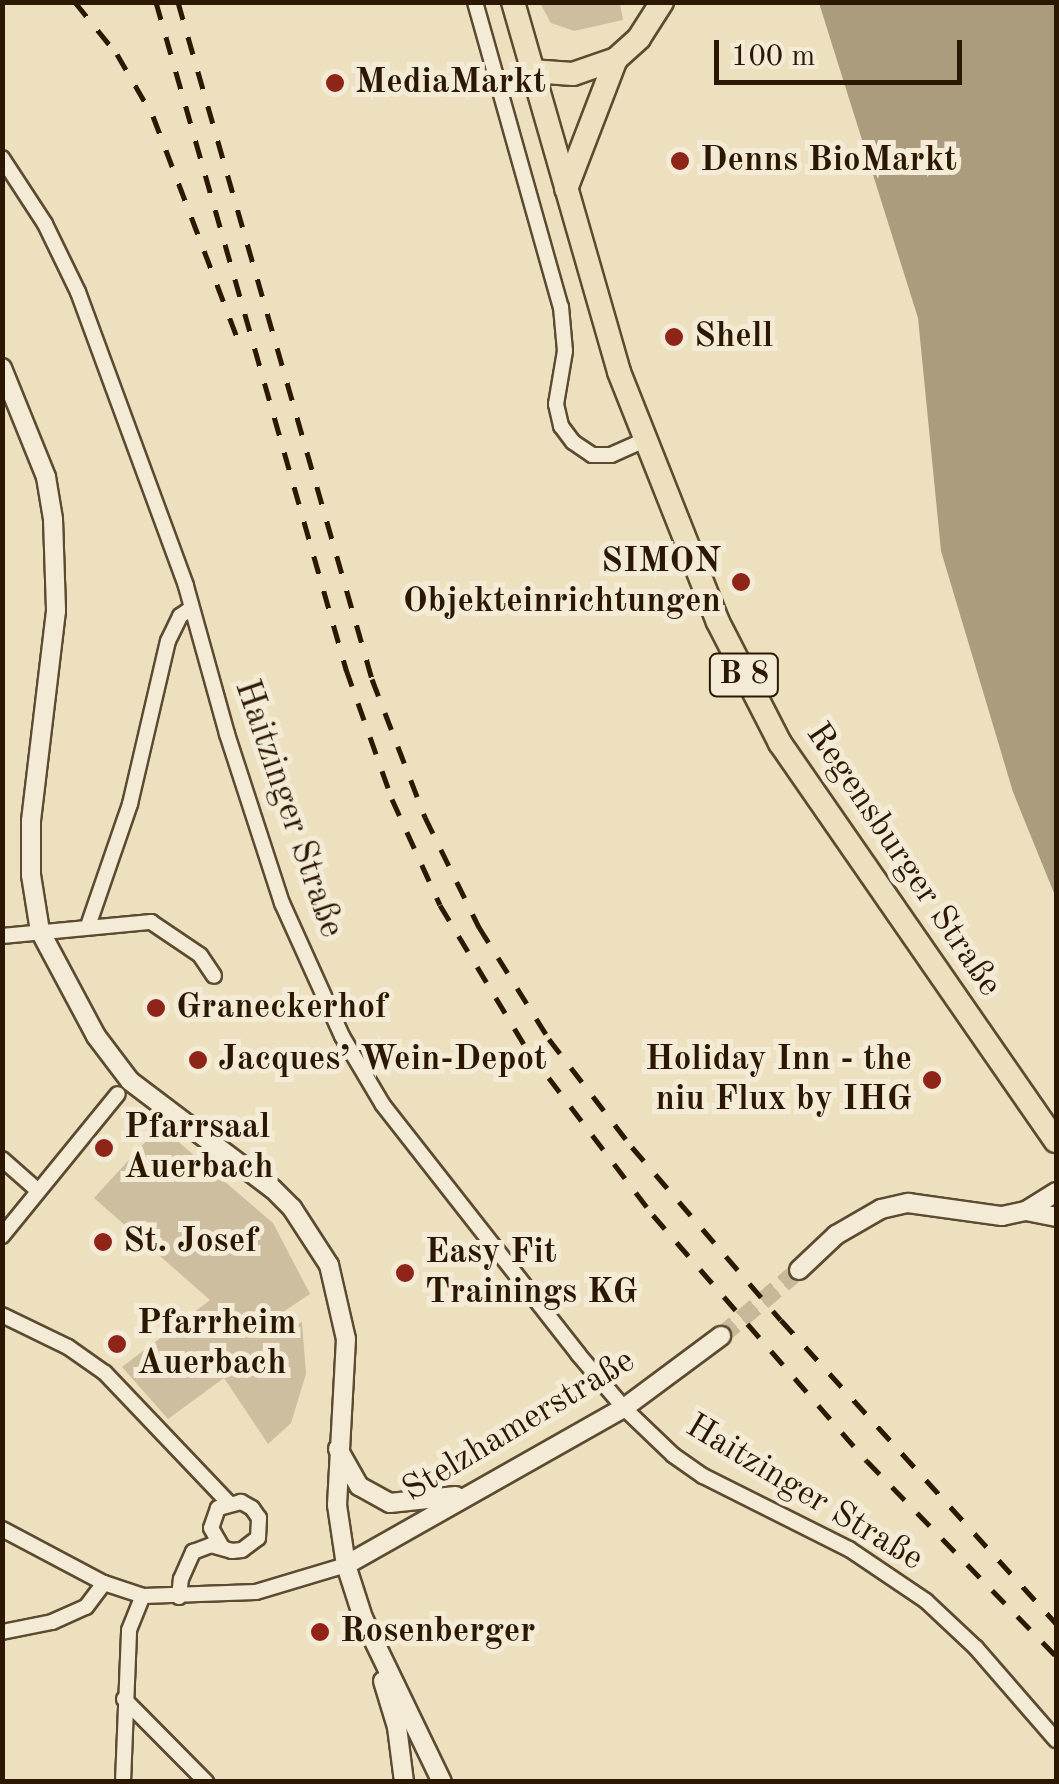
<!DOCTYPE html>
<html>
<head>
<meta charset="utf-8">
<style>
	body { margin:0 }
	#map { position:relative; width:1059px; height:1784px; overflow:hidden; background:#ede0be; font-family:"Old Standard TT",serif }
	div>[style] { position:absolute }
	.green>* { inset:0; background:#ccbe9e }
	.water>* { inset:0; background:#ab9c7e }
	.tertiary-tunnel>* { height:18px; margin-top:-9px; transform-origin:0; background:repeating-linear-gradient(90deg,#c6b898 0 18px,transparent 0 27px) }
	.roads { filter:drop-shadow(2px 0 #5c4a31) drop-shadow(-2px 0 #5c4a31) drop-shadow(0 2px #5c4a31) drop-shadow(0 -2px #5c4a31) }
	.minor>* { height:14px; margin:-7px; padding:0 7px; transform-origin:7px; border-radius:7px; background:#f3ebd5 }
	.tertiary>* { height:18px; margin:-9px; padding:0 9px; transform-origin:9px; border-radius:9px; background:#f3ebd5 }
	.primary>* { height:22px; margin:-11px; padding:0 11px; transform-origin:11px; border-radius:11px; background:#ede0be }
	.rail>* { height:5px; margin-top:-2.5px; transform-origin:0; background:repeating-linear-gradient(90deg,#2c1802 0 18px,transparent 0 36px) }
	.dots>* { width:28px; height:28px; translate:-50% -50%; box-sizing:border-box; border:5px solid #f3ebd5; border-radius:50% }
	span { translate:-50% -50%; white-space:nowrap; text-align:center; line-height:1.15; -webkit-text-stroke:10px #f3ebd5; paint-order:stroke }
	.shield-label span { padding:2px 8px; background:#f3ebd5; border:2px solid; border-radius:8px; -webkit-text-stroke-width:0 }
	.shield-label { font-size:32px; color:#2c1802; font-weight:700 }
	.poi-label { font-size:35px; color:#2c1802; font-weight:700 }
	.left { translate:0 -50%; text-align:left }
	.right { translate:-100% -50%; text-align:right }
	.street-label { font-size:35px; color:#2c1802 }
	.frame { position:absolute; inset:0; border:5px solid #2c1802; pointer-events:none }
	.scale { position:absolute; left:714px; top:40px; width:248px; height:45px; box-sizing:border-box; border:5px solid #2c1802; border-top:0; padding-left:12px; font-size:30px; line-height:35px; white-space:nowrap; color:#2c1802; -webkit-text-stroke:8px #f3ebd5; paint-order:stroke }
</style>
</head>
<body>
<div id="map">
	<div class="green">
		<i style="clip-path:polygon(540px 3px,620px 3px,623px 20px,574px 31px,551px 23px)"></i>
		<i style="clip-path:polygon(160px 1126px,273px 1223px,310px 1294px,277px 1316px,287px 1330px,302px 1322px,306px 1374px,291px 1423px,268px 1444px,224px 1378px,168px 1419px,122px 1367px,210px 1300px,94px 1198px)"></i>
	</div>
	<div class="water">
		<i style="clip-path:polygon(819px 3px,1056px 3px,1056px 898px,1013px 792px,941px 551px,918px 318px)"></i>
	</div>
	<div class="tertiary-tunnel">
		<i style="left:721px;top:1336px;width:102px;rotate:-40.2deg"></i>
	</div>
	<div class="roads">
		<div class="minor">
			<i style="left:475px;top:2px;width:317px;rotate:74.3deg"></i>
			<i style="left:561px;top:307px;width:44px;rotate:84.8deg"></i>
			<i style="left:565px;top:351px;width:54px;rotate:99.6deg"></i>
			<i style="left:556px;top:404px;width:23px;rotate:77deg"></i>
			<i style="left:561px;top:426px;width:20px;rotate:53deg"></i>
			<i style="left:573px;top:442px;width:23px;rotate:34deg"></i>
			<i style="left:592px;top:455px;width:19px"></i>
			<i style="left:611px;top:455px;width:36px;rotate:-24deg"></i>
			<i style="left:2px;top:158px;width:79px;rotate:56.9deg"></i>
			<i style="left:45px;top:224px;width:76px;rotate:64.1deg"></i>
			<i style="left:78px;top:292px;width:313px;rotate:69.8deg"></i>
			<i style="left:186px;top:586px;width:154px;rotate:74.5deg"></i>
			<i style="left:227px;top:734px;width:178px;rotate:72deg"></i>
			<i style="left:282px;top:903px;width:146px;rotate:65.7deg"></i>
			<i style="left:342px;top:1036px;width:80px;rotate:59.3deg"></i>
			<i style="left:383px;top:1105px;width:316px;rotate:51.9deg"></i>
			<i style="left:578px;top:1354px;width:71px;rotate:49.6deg"></i>
			<i style="left:624px;top:1408px;width:68px;rotate:43.8deg"></i>
			<i style="left:673px;top:1455px;width:37px;rotate:35deg"></i>
			<i style="left:703px;top:1476px;width:163px;rotate:26.6deg"></i>
			<i style="left:849px;top:1549px;width:93px;rotate:34deg"></i>
			<i style="left:926px;top:1601px;width:69px;rotate:43.2deg"></i>
			<i style="left:976px;top:1648px;width:122px;rotate:49deg"></i>
			<i style="left:88px;top:926px;width:129px;rotate:-71deg"></i>
			<i style="left:130px;top:804px;width:167px;rotate:-76.9deg"></i>
			<i style="left:168px;top:641px;width:28px;rotate:-64deg"></i>
			<i style="left:180px;top:616px;width:14px;rotate:-34deg"></i>
			<i style="left:2px;top:936px;width:150px;rotate:-5.4deg"></i>
			<i style="left:151px;top:922px;width:59px;rotate:34deg"></i>
			<i style="left:200px;top:955px;width:25px;rotate:56deg"></i>
			<i style="left:2px;top:1159px;width:45px;rotate:41.4deg"></i>
			<i style="left:2px;top:1236px;width:183px;rotate:-50.8deg"></i>
			<i style="left:2px;top:1315px;width:73px;rotate:25.9deg"></i>
			<i style="left:68px;top:1347px;width:45px;rotate:35.1deg"></i>
			<i style="left:105px;top:1373px;width:178px;rotate:46.4deg"></i>
			<i style="left:2px;top:1529px;width:115px;rotate:27.9deg"></i>
			<i style="left:104px;top:1583px;width:41px;rotate:18.4deg"></i>
			<i style="left:143px;top:1596px;width:113px;rotate:-2deg"></i>
			<i style="left:256px;top:1592px;width:94px;rotate:-16.7deg"></i>
			<i style="left:179px;top:1597px;width:18px;rotate:-84deg"></i>
			<i style="left:181px;top:1579px;width:30px;rotate:-66deg"></i>
			<i style="left:193px;top:1552px;width:19px;rotate:-21deg"></i>
			<i style="left:211px;top:1545px;width:22px;rotate:16deg"></i>
			<i style="left:232px;top:1551px;width:10px;rotate:-6deg"></i>
			<i style="left:242px;top:1550px;width:20px;rotate:-37deg"></i>
			<i style="left:258px;top:1538px;width:20px;rotate:-87deg"></i>
			<i style="left:259px;top:1518px;width:12px;rotate:-125deg"></i>
			<i style="left:252px;top:1508px;width:13px;rotate:-151deg"></i>
			<i style="left:241px;top:1502px;width:24px;rotate:165deg"></i>
			<i style="left:218px;top:1508px;width:21px;rotate:109deg"></i>
			<i style="left:211px;top:1528px;width:22px;rotate:60deg"></i>
			<i style="left:2px;top:1632px;width:51px;rotate:-11.3deg"></i>
			<i style="left:52px;top:1622px;width:37px;rotate:-24deg"></i>
			<i style="left:86px;top:1607px;width:30px;rotate:-53deg"></i>
			<i style="left:124px;top:1699px;width:117px;rotate:45.3deg"></i>
			<i style="left:123px;top:1782px;width:152px;rotate:-87.7deg"></i>
			<i style="left:129px;top:1630px;width:37px;rotate:-68deg"></i>
		</div>
		<div class="tertiary">
			<i style="left:2px;top:368px;width:118px;rotate:68deg"></i>
			<i style="left:46px;top:477px;width:43px;rotate:80.5deg"></i>
			<i style="left:53px;top:519px;width:92px;rotate:88.1deg"></i>
			<i style="left:56px;top:611px;width:211px;rotate:96.8deg"></i>
			<i style="left:31px;top:821px;width:54px;rotate:90deg"></i>
			<i style="left:31px;top:875px;width:57px;rotate:80.9deg"></i>
			<i style="left:40px;top:931px;width:119px;rotate:61.9deg"></i>
			<i style="left:96px;top:1036px;width:56px;rotate:52.9deg"></i>
			<i style="left:130px;top:1081px;width:179px;rotate:37.1deg"></i>
			<i style="left:273px;top:1189px;width:27px;rotate:45deg"></i>
			<i style="left:292px;top:1208px;width:68px;rotate:57deg"></i>
			<i style="left:329px;top:1265px;width:76px;rotate:77.1deg"></i>
			<i style="left:346px;top:1339px;width:166px;rotate:93.1deg"></i>
			<i style="left:337px;top:1505px;width:61px;rotate:81.5deg"></i>
			<i style="left:346px;top:1565px;width:56px;rotate:72.2deg"></i>
			<i style="left:363px;top:1618px;width:182px;rotate:64.3deg"></i>
			<i style="left:1026px;top:1211px;width:31px;rotate:11deg"></i>
			<i style="left:799px;top:1270px;width:51px;rotate:-43.4deg"></i>
			<i style="left:836px;top:1235px;width:52px;rotate:-30deg"></i>
			<i style="left:881px;top:1209px;width:28px;rotate:-13deg"></i>
			<i style="left:908px;top:1203px;width:95px;rotate:7.9deg"></i>
			<i style="left:1002px;top:1216px;width:25px;rotate:-12deg"></i>
			<i style="left:1026px;top:1211px;width:36px;rotate:-32deg"></i>
			<i style="left:338px;top:1449px;width:43px;rotate:60.4deg"></i>
			<i style="left:359px;top:1486px;width:35px;rotate:29deg"></i>
			<i style="left:390px;top:1503px;width:66px;rotate:-6.1deg"></i>
			<i style="left:346px;top:1565px;width:319px;rotate:-29.5deg"></i>
			<i style="left:624px;top:1408px;width:121px;rotate:-36.6deg"></i>
			<i style="left:383px;top:1681px;width:48px;rotate:73.1deg"></i>
			<i style="left:397px;top:1727px;width:55px;rotate:82.7deg"></i>
		</div>
		<div class="primary">
			<i style="left:513px;top:2px;width:385px;rotate:74deg"></i>
			<i style="left:619px;top:372px;width:269px;rotate:68.4deg"></i>
			<i style="left:718px;top:622px;width:136px;rotate:62.9deg"></i>
			<i style="left:780px;top:743px;width:484px;rotate:55.3deg"></i>
			<i style="left:531px;top:71px;width:42px;rotate:4.1deg"></i>
			<i style="left:573px;top:74px;width:46px;rotate:-19.2deg"></i>
			<i style="left:616px;top:59px;width:31px;rotate:-42deg"></i>
			<i style="left:639px;top:38px;width:43px;rotate:-57.4deg"></i>
			<i style="left:566px;top:189px;width:139px;rotate:-69deg"></i>
		</div>
	</div>
	<div class="rail">
		<i style="left:75px;top:2px;width:67px;rotate:51.1deg"></i>
		<i style="left:117px;top:54px;width:72px;rotate:59.9deg"></i>
		<i style="left:153px;top:116px;width:245px;rotate:69.2deg"></i>
		<i style="left:156px;top:2px;width:694px;rotate:74.1deg"></i>
		<i style="left:346px;top:669px;width:138px;rotate:70.5deg"></i>
		<i style="left:392px;top:799px;width:116px;rotate:65.6deg"></i>
		<i style="left:440px;top:905px;width:168px;rotate:58.9deg"></i>
		<i style="left:527px;top:1049px;width:208px;rotate:52.8deg"></i>
		<i style="left:653px;top:1215px;width:326px;rotate:49deg"></i>
		<i style="left:867px;top:1461px;width:272px;rotate:45.9deg"></i>
		<i style="left:178px;top:2px;width:704px;rotate:74.01deg"></i>
		<i style="left:372px;top:679px;width:148px;rotate:69deg"></i>
		<i style="left:425px;top:817px;width:123px;rotate:63.9deg"></i>
		<i style="left:479px;top:927px;width:132px;rotate:58deg"></i>
		<i style="left:549px;top:1039px;width:136px;rotate:52.5deg"></i>
		<i style="left:632px;top:1147px;width:228px;rotate:49.3deg"></i>
		<i style="left:781px;top:1320px;width:409px;rotate:47.8deg"></i>
	</div>
	<div class="dots">
		<i style="left:335px;top:83px;background:#8f2418"></i>
		<i style="left:680px;top:161px;background:#8f2418"></i>
		<i style="left:674px;top:337px;background:#8f2418"></i>
		<i style="left:741px;top:582px;background:#8f2418"></i>
		<i style="left:156px;top:1008px;background:#8f2418"></i>
		<i style="left:198px;top:1060px;background:#8f2418"></i>
		<i style="left:932px;top:1080px;background:#8f2418"></i>
		<i style="left:104px;top:1148px;background:#8f2418"></i>
		<i style="left:103px;top:1242px;background:#8f2418"></i>
		<i style="left:405px;top:1273px;background:#8f2418"></i>
		<i style="left:117px;top:1344px;background:#8f2418"></i>
		<i style="left:320px;top:1632px;background:#8f2418"></i>
	</div>
	<div class="shield-label">
		<span style="left:744px;top:675px">B 8</span>
	</div>
	<div class="poi-label">
		<span class="left" style="left:355px;top:83px">MediaMarkt</span>
		<span class="left" style="left:700px;top:161px">Denns BioMarkt</span>
		<span class="left" style="left:694px;top:337px">Shell</span>
		<span class="right" style="left:721px;top:582px">SIMON<br>Objekteinrichtungen</span>
		<span class="left" style="left:176px;top:1008px">Graneckerhof</span>
		<span class="left" style="left:218px;top:1060px">Jacques’ Wein-Depot</span>
		<span class="right" style="left:912px;top:1080px">Holiday Inn - the<br>niu Flux by IHG</span>
		<span class="left" style="left:124px;top:1148px">Pfarrsaal<br>Auerbach</span>
		<span class="left" style="left:123px;top:1242px">St. Josef</span>
		<span class="left" style="left:425px;top:1273px">Easy Fit<br>Trainings KG</span>
		<span class="left" style="left:137px;top:1344px">Pfarrheim<br>Auerbach</span>
		<span class="left" style="left:340px;top:1632px">Rosenberger</span>
	</div>
	<div class="street-label">
		<span style="left:288px;top:809px;rotate:71deg">Haitzinger Straße</span>
		<span style="left:903px;top:860px;rotate:56deg">Regensburger Straße</span>
		<span style="left:519px;top:1426px;rotate:-31deg">Stelzhamerstraße</span>
		<span style="left:804px;top:1493px;rotate:31deg">Haitzinger Straße</span>
	</div>
	<div class="frame"></div>
	<div class="scale">100 m</div>
</div>
</body>
</html>
